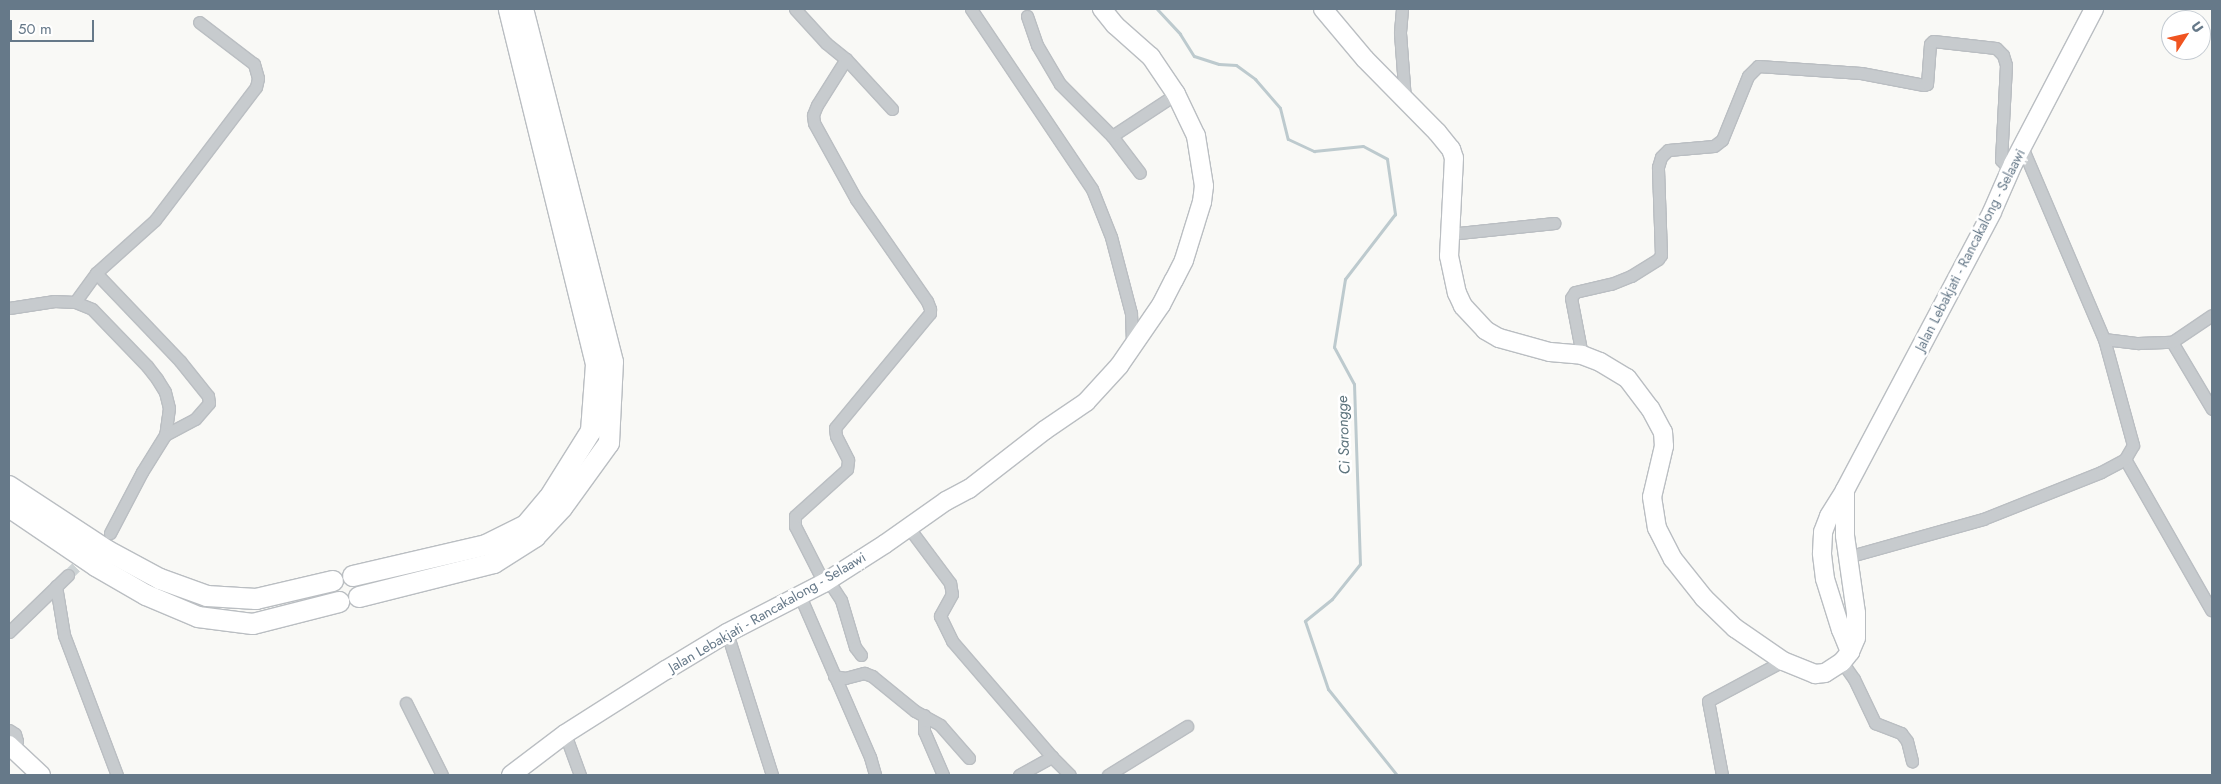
<!DOCTYPE html>
<html>
<head>
<meta charset="utf-8">
<style>
	body { margin:0 }
	#map { position:relative; width:2221px; height:784px; overflow:hidden; background:#f9f9f6; font-family:Jost,sans-serif }
	div>[style] { position:absolute }
	.stream>* { height:3px; margin:-1.5px; padding:0 1.5px; transform-origin:1.5px; border-radius:1.5px; background:#bdcace }
	.street-tunnel>* { height:11px; margin-top:-5.5px; transform-origin:0; background:repeating-linear-gradient(90deg,#cdd3d5 0 11px,transparent 0 16.5px) }
	.roads { filter:drop-shadow(1px 0 #babec2) drop-shadow(-1px 0 #babec2) drop-shadow(0 1px #babec2) drop-shadow(0 -1px #babec2) }
	.street>* { height:11px; margin:-5.5px; padding:0 5.5px; transform-origin:5.5px; border-radius:5.5px; background:#c7cbce }
	.primary>* { height:18px; margin:-9px; padding:0 9px; transform-origin:9px; border-radius:9px; background:#fff }
	.highway>* { height:20px; margin:-10px; padding:0 10px; transform-origin:10px; border-radius:10px; background:#fff }
	span { translate:-50% -50%; white-space:nowrap; text-align:center; line-height:1.15; -webkit-text-stroke:5px #fff; paint-order:stroke }
	.street-label { font-size:14px; color:#667989 }
	.water-label { font-size:15px; color:#5d747d; font-style:italic }
	.frame { position:absolute; inset:0; border:10px solid #667989; pointer-events:none }
	.north { position:absolute; left:2161px; top:10px; width:50px; height:50px; box-sizing:border-box; background:#fff; border:1px solid #c2c9d0; border-radius:50%; rotate:55deg; font-size:14px; font-weight:700; line-height:20px; text-align:center; color:#667989 }
	.north::after { content:''; display:block; margin:auto; width:18px; height:22px; background:#f05420; clip-path:polygon(50% 0,100% 100%,50% 72%,0 100%) }
	.scale { position:absolute; left:10px; top:20px; width:84px; height:22px; box-sizing:border-box; border:2px solid #667989; border-top:0; padding-left:6px; font-size:15px; line-height:18px; white-space:nowrap; color:#667989; -webkit-text-stroke:4px #fff; paint-order:stroke }
</style>
</head>
<body>
<div id="map">
	<div class="stream">
		<i style="left:1157px;top:9px;width:34px;rotate:47deg"></i>
		<i style="left:1180px;top:34px;width:26px;rotate:58deg"></i>
		<i style="left:1194px;top:56px;width:26px;rotate:18deg"></i>
		<i style="left:1219px;top:64px;width:17px;rotate:3deg"></i>
		<i style="left:1236px;top:65px;width:24px;rotate:36deg"></i>
		<i style="left:1255px;top:79px;width:38px;rotate:49deg"></i>
		<i style="left:1280px;top:108px;width:32px;rotate:76deg"></i>
		<i style="left:1288px;top:139px;width:29px;rotate:25deg"></i>
		<i style="left:1314px;top:151px;width:49px;rotate:-5.8deg"></i>
		<i style="left:1363px;top:146px;width:27px;rotate:28deg"></i>
		<i style="left:1387px;top:159px;width:56px;rotate:81.7deg"></i>
		<i style="left:1395px;top:214px;width:82px;rotate:127.6deg"></i>
		<i style="left:1345px;top:279px;width:69px;rotate:99.2deg"></i>
		<i style="left:1334px;top:347px;width:42px;rotate:61.6deg"></i>
		<i style="left:1354px;top:384px;width:180px;rotate:88.1deg"></i>
		<i style="left:1360px;top:564px;width:45px;rotate:128.7deg"></i>
		<i style="left:1332px;top:599px;width:35px;rotate:141deg"></i>
		<i style="left:1305px;top:621px;width:72px;rotate:71.3deg"></i>
		<i style="left:1328px;top:689px;width:110px;rotate:51.3deg"></i>
	</div>
	<div class="street-tunnel">
		<i style="left:68px;top:575px;width:28px;rotate:-45deg"></i>
	</div>
	<div class="roads">
		<div class="street">
			<i style="left:795px;top:9px;width:46px;rotate:47.6deg"></i>
			<i style="left:826px;top:43px;width:26px;rotate:39deg"></i>
			<i style="left:846px;top:59px;width:54px;rotate:122.2deg"></i>
			<i style="left:817px;top:105px;width:11px;rotate:112deg"></i>
			<i style="left:813px;top:115px;width:8px;rotate:83deg"></i>
			<i style="left:814px;top:123px;width:87px;rotate:61.1deg"></i>
			<i style="left:856px;top:199px;width:124px;rotate:55.2deg"></i>
			<i style="left:927px;top:301px;width:9px;rotate:69deg"></i>
			<i style="left:930px;top:309px;width:4px;rotate:90deg"></i>
			<i style="left:930px;top:313px;width:149px;rotate:129.6deg"></i>
			<i style="left:835px;top:428px;width:8px;rotate:83deg"></i>
			<i style="left:836px;top:436px;width:27px;rotate:63deg"></i>
			<i style="left:848px;top:460px;width:9px;rotate:96deg"></i>
			<i style="left:847px;top:469px;width:70px;rotate:137.9deg"></i>
			<i style="left:795px;top:516px;width:10px;rotate:90deg"></i>
			<i style="left:795px;top:526px;width:64px;rotate:63deg"></i>
			<i style="left:971px;top:9px;width:217px;rotate:56.1deg"></i>
			<i style="left:1092px;top:189px;width:52px;rotate:68.4deg"></i>
			<i style="left:1111px;top:237px;width:79px;rotate:75.3deg"></i>
			<i style="left:1131px;top:313px;width:33px;rotate:88deg"></i>
			<i style="left:1402px;top:9px;width:24px;rotate:95deg"></i>
			<i style="left:1400px;top:33px;width:67px;rotate:85.7deg"></i>
			<i style="left:1027px;top:16px;width:31px;rotate:71deg"></i>
			<i style="left:1037px;top:45px;width:45px;rotate:59.5deg"></i>
			<i style="left:1060px;top:84px;width:74px;rotate:45deg"></i>
			<i style="left:1112px;top:136px;width:46px;rotate:52.9deg"></i>
			<i style="left:846px;top:59px;width:68px;rotate:47.4deg"></i>
			<i style="left:1112px;top:136px;width:77px;rotate:-33.3deg"></i>
			<i style="left:2022px;top:147px;width:209px;rotate:66.9deg"></i>
			<i style="left:2104px;top:339px;width:34px;rotate:7deg"></i>
			<i style="left:2138px;top:343px;width:34px;rotate:-2deg"></i>
			<i style="left:2172px;top:342px;width:78px;rotate:59.2deg"></i>
			<i style="left:1449px;top:234px;width:106px;rotate:-6deg"></i>
			<i style="left:96px;top:273px;width:79px;rotate:-41.9deg"></i>
			<i style="left:155px;top:220px;width:167px;rotate:-52.8deg"></i>
			<i style="left:256px;top:87px;width:9px;rotate:-77deg"></i>
			<i style="left:258px;top:78px;width:15px;rotate:-106deg"></i>
			<i style="left:254px;top:64px;width:69px;rotate:-142.6deg"></i>
			<i style="left:75px;top:302px;width:18px;rotate:22deg"></i>
			<i style="left:92px;top:309px;width:79px;rotate:46deg"></i>
			<i style="left:147px;top:366px;width:16px;rotate:52deg"></i>
			<i style="left:157px;top:379px;width:15px;rotate:58deg"></i>
			<i style="left:165px;top:392px;width:16px;rotate:76deg"></i>
			<i style="left:169px;top:408px;width:27px;rotate:98deg"></i>
			<i style="left:9px;top:308px;width:46px;rotate:-8.8deg"></i>
			<i style="left:54px;top:301px;width:21px;rotate:3deg"></i>
			<i style="left:75px;top:302px;width:36px;rotate:-54deg"></i>
			<i style="left:96px;top:273px;width:122px;rotate:46.3deg"></i>
			<i style="left:180px;top:361px;width:45px;rotate:51.3deg"></i>
			<i style="left:208px;top:396px;width:7px;rotate:82deg"></i>
			<i style="left:209px;top:403px;width:21px;rotate:131deg"></i>
			<i style="left:195px;top:419px;width:34px;rotate:152deg"></i>
			<i style="left:165px;top:435px;width:44px;rotate:121.9deg"></i>
			<i style="left:142px;top:472px;width:69px;rotate:117.7deg"></i>
			<i style="left:2172px;top:342px;width:48px;rotate:-34deg"></i>
			<i style="left:1582px;top:355px;width:58px;rotate:-100.9deg"></i>
			<i style="left:1571px;top:298px;width:7px;rotate:-56deg"></i>
			<i style="left:1575px;top:292px;width:37px;rotate:-13deg"></i>
			<i style="left:1611px;top:284px;width:22px;rotate:-22deg"></i>
			<i style="left:1631px;top:276px;width:32px;rotate:-32deg"></i>
			<i style="left:1658px;top:259px;width:5px;rotate:-53deg"></i>
			<i style="left:1661px;top:255px;width:88px;rotate:-92deg"></i>
			<i style="left:1658px;top:167px;width:10px;rotate:-73deg"></i>
			<i style="left:1661px;top:157px;width:10px;rotate:-45deg"></i>
			<i style="left:1668px;top:150px;width:46px;rotate:-5deg"></i>
			<i style="left:1714px;top:146px;width:10px;rotate:-37deg"></i>
			<i style="left:1722px;top:140px;width:69px;rotate:-67.9deg"></i>
			<i style="left:1748px;top:76px;width:14px;rotate:-45deg"></i>
			<i style="left:1758px;top:66px;width:103px;rotate:3.9deg"></i>
			<i style="left:1861px;top:73px;width:64px;rotate:10.8deg"></i>
			<i style="left:1924px;top:85px;width:3px;rotate:-18deg"></i>
			<i style="left:1927px;top:84px;width:40px;rotate:-85.7deg"></i>
			<i style="left:1930px;top:44px;width:4px;rotate:-45deg"></i>
			<i style="left:1933px;top:41px;width:63px;rotate:6.3deg"></i>
			<i style="left:1996px;top:48px;width:10px;rotate:45deg"></i>
			<i style="left:2003px;top:55px;width:10px;rotate:73deg"></i>
			<i style="left:2006px;top:65px;width:95px;rotate:93deg"></i>
			<i style="left:2001px;top:160px;width:4px;rotate:45deg"></i>
			<i style="left:2004px;top:163px;width:9px;rotate:6deg"></i>
			<i style="left:2125px;top:459px;width:174px;rotate:60.3deg"></i>
			<i style="left:909px;top:528px;width:69px;rotate:53.3deg"></i>
			<i style="left:950px;top:583px;width:11px;rotate:80deg"></i>
			<i style="left:952px;top:594px;width:25px;rotate:119deg"></i>
			<i style="left:940px;top:616px;width:28px;rotate:64deg"></i>
			<i style="left:952px;top:641px;width:153px;rotate:49.2deg"></i>
			<i style="left:1052px;top:757px;width:25px;rotate:45deg"></i>
			<i style="left:1847px;top:557px;width:141px;rotate:-15.6deg"></i>
			<i style="left:1983px;top:519px;width:127px;rotate:-21.7deg"></i>
			<i style="left:2101px;top:472px;width:27px;rotate:-28deg"></i>
			<i style="left:2125px;top:459px;width:16px;rotate:-60deg"></i>
			<i style="left:2133px;top:445px;width:110px;rotate:-105.3deg"></i>
			<i style="left:828px;top:580px;width:24px;rotate:57deg"></i>
			<i style="left:841px;top:600px;width:49px;rotate:73.4deg"></i>
			<i style="left:855px;top:647px;width:10px;rotate:53deg"></i>
			<i style="left:56px;top:586px;width:50px;rotate:80.7deg"></i>
			<i style="left:64px;top:635px;width:150px;rotate:69.3deg"></i>
			<i style="left:800px;top:596px;width:176px;rotate:66.5deg"></i>
			<i style="left:870px;top:757px;width:19px;rotate:74deg"></i>
			<i style="left:9px;top:632px;width:82px;rotate:-44deg"></i>
			<i style="left:727px;top:633px;width:149px;rotate:72.4deg"></i>
			<i style="left:1842px;top:662px;width:21px;rotate:55deg"></i>
			<i style="left:1854px;top:679px;width:49px;rotate:64.5deg"></i>
			<i style="left:1875px;top:723px;width:28px;rotate:21deg"></i>
			<i style="left:1901px;top:733px;width:10px;rotate:53deg"></i>
			<i style="left:1907px;top:741px;width:21px;rotate:76deg"></i>
			<i style="left:834px;top:676px;width:11px;rotate:10deg"></i>
			<i style="left:845px;top:678px;width:20px;rotate:-15deg"></i>
			<i style="left:864px;top:673px;width:9px;rotate:21deg"></i>
			<i style="left:872px;top:676px;width:55px;rotate:39.1deg"></i>
			<i style="left:915px;top:711px;width:29px;rotate:29deg"></i>
			<i style="left:940px;top:725px;width:44px;rotate:48.7deg"></i>
			<i style="left:406px;top:703px;width:80px;rotate:63.4deg"></i>
			<i style="left:924px;top:715px;width:16px;rotate:90deg"></i>
			<i style="left:924px;top:731px;width:48px;rotate:66.6deg"></i>
			<i style="left:9px;top:730px;width:7px;rotate:34deg"></i>
			<i style="left:15px;top:734px;width:7px;rotate:74deg"></i>
			<i style="left:17px;top:741px;width:8px;rotate:120deg"></i>
			<i style="left:565px;top:734px;width:44px;rotate:69.9deg"></i>
			<i style="left:1019px;top:775px;width:38px;rotate:-29deg"></i>
			<i style="left:1108px;top:775px;width:93px;rotate:-31.8deg"></i>
			<i style="left:1722px;top:775px;width:75px;rotate:-100.7deg"></i>
			<i style="left:1708px;top:701px;width:85px;rotate:-28.1deg"></i>
		</div>
		<div class="primary">
			<i style="left:1323px;top:9px;width:65px;rotate:50deg"></i>
			<i style="left:1365px;top:59px;width:103px;rotate:45.4deg"></i>
			<i style="left:1437px;top:132px;width:22px;rotate:51deg"></i>
			<i style="left:1451px;top:149px;width:9px;rotate:72deg"></i>
			<i style="left:1454px;top:158px;width:98px;rotate:92.9deg"></i>
			<i style="left:1449px;top:256px;width:38px;rotate:78deg"></i>
			<i style="left:1457px;top:293px;width:14px;rotate:65deg"></i>
			<i style="left:1463px;top:306px;width:33px;rotate:47deg"></i>
			<i style="left:1485px;top:330px;width:16px;rotate:30deg"></i>
			<i style="left:1499px;top:338px;width:53px;rotate:15.4deg"></i>
			<i style="left:1550px;top:352px;width:32px;rotate:5deg"></i>
			<i style="left:1582px;top:355px;width:19px;rotate:21deg"></i>
			<i style="left:1600px;top:362px;width:31px;rotate:31deg"></i>
			<i style="left:1627px;top:378px;width:38px;rotate:53deg"></i>
			<i style="left:1650px;top:408px;width:27px;rotate:62deg"></i>
			<i style="left:1663px;top:432px;width:14px;rotate:86deg"></i>
			<i style="left:1664px;top:446px;width:52px;rotate:103.2deg"></i>
			<i style="left:1652px;top:497px;width:31px;rotate:81deg"></i>
			<i style="left:1657px;top:528px;width:35px;rotate:63deg"></i>
			<i style="left:1673px;top:559px;width:50px;rotate:51.5deg"></i>
			<i style="left:1704px;top:598px;width:43px;rotate:44.1deg"></i>
			<i style="left:1735px;top:628px;width:58px;rotate:34.5deg"></i>
			<i style="left:1783px;top:661px;width:35px;rotate:22deg"></i>
			<i style="left:1815px;top:674px;width:10px;rotate:-6deg"></i>
			<i style="left:1825px;top:673px;width:20px;rotate:-33deg"></i>
			<i style="left:1842px;top:662px;width:13px;rotate:-51deg"></i>
			<i style="left:1850px;top:652px;width:15px;rotate:-67deg"></i>
			<i style="left:1856px;top:638px;width:25px;rotate:-90deg"></i>
			<i style="left:1856px;top:613px;width:78px;rotate:-98.1deg"></i>
			<i style="left:1845px;top:536px;width:46px;rotate:-90deg"></i>
			<i style="left:1850px;top:652px;width:24px;rotate:-112deg"></i>
			<i style="left:1841px;top:630px;width:53px;rotate:-107.4deg"></i>
			<i style="left:1825px;top:579px;width:26px;rotate:-97deg"></i>
			<i style="left:1822px;top:553px;width:21px;rotate:-87deg"></i>
			<i style="left:1823px;top:532px;width:17px;rotate:-69deg"></i>
			<i style="left:1829px;top:516px;width:31px;rotate:-58deg"></i>
			<i style="left:1845px;top:490px;width:314px;rotate:-62.1deg"></i>
			<i style="left:1992px;top:212px;width:52px;rotate:-66.4deg"></i>
			<i style="left:2013px;top:164px;width:175px;rotate:-62.4deg"></i>
			<i style="left:9px;top:745px;width:44px;rotate:43.2deg"></i>
			<i style="left:511px;top:775px;width:68px;rotate:-37.2deg"></i>
			<i style="left:565px;top:734px;width:120px;rotate:-32.4deg"></i>
			<i style="left:666px;top:670px;width:71px;rotate:-31.2deg"></i>
			<i style="left:727px;top:633px;width:109px;rotate:-27.3deg"></i>
			<i style="left:824px;top:583px;width:72px;rotate:-32.6deg"></i>
			<i style="left:885px;top:544px;width:75px;rotate:-35.2deg"></i>
			<i style="left:946px;top:501px;width:26px;rotate:-28deg"></i>
			<i style="left:969px;top:489px;width:96px;rotate:-37.8deg"></i>
			<i style="left:1045px;top:430px;width:50px;rotate:-34.3deg"></i>
			<i style="left:1086px;top:402px;width:49px;rotate:-47.5deg"></i>
			<i style="left:1119px;top:366px;width:74px;rotate:-55.5deg"></i>
			<i style="left:1161px;top:305px;width:28px;rotate:-63deg"></i>
			<i style="left:1174px;top:280px;width:22px;rotate:-63deg"></i>
			<i style="left:1184px;top:260px;width:61px;rotate:-72.8deg"></i>
			<i style="left:1202px;top:202px;width:16px;rotate:-83deg"></i>
			<i style="left:1204px;top:186px;width:51px;rotate:-99.1deg"></i>
			<i style="left:1196px;top:136px;width:47px;rotate:-115.5deg"></i>
			<i style="left:1176px;top:94px;width:45px;rotate:-124deg"></i>
			<i style="left:1151px;top:57px;width:48px;rotate:-138.4deg"></i>
			<i style="left:1115px;top:25px;width:21px;rotate:-129deg"></i>
		</div>
		<div class="highway">
			<i style="left:9px;top:486px;width:118px;rotate:33.3deg"></i>
			<i style="left:108px;top:551px;width:59px;rotate:28.3deg"></i>
			<i style="left:160px;top:579px;width:50px;rotate:19.9deg"></i>
			<i style="left:207px;top:596px;width:49px;rotate:3.5deg"></i>
			<i style="left:256px;top:599px;width:79px;rotate:-13.2deg"></i>
			<i style="left:9px;top:507px;width:105px;rotate:34.1deg"></i>
			<i style="left:96px;top:566px;width:58px;rotate:30.1deg"></i>
			<i style="left:146px;top:595px;width:56px;rotate:22.9deg"></i>
			<i style="left:198px;top:617px;width:55px;rotate:7.3deg"></i>
			<i style="left:253px;top:624px;width:89px;rotate:-14.3deg"></i>
			<i style="left:353px;top:576px;width:137px;rotate:-13.1deg"></i>
			<i style="left:486px;top:545px;width:45px;rotate:-26.6deg"></i>
			<i style="left:526px;top:525px;width:35px;rotate:-50deg"></i>
			<i style="left:549px;top:498px;width:79px;rotate:-57.9deg"></i>
			<i style="left:591px;top:431px;width:67px;rotate:-85.7deg"></i>
			<i style="left:596px;top:364px;width:366px;rotate:-103.8deg"></i>
			<i style="left:359px;top:597px;width:139px;rotate:-14.1deg"></i>
			<i style="left:494px;top:563px;width:49px;rotate:-32.4deg"></i>
			<i style="left:535px;top:537px;width:40px;rotate:-47deg"></i>
			<i style="left:562px;top:508px;width:80px;rotate:-54.1deg"></i>
			<i style="left:609px;top:443px;width:81px;rotate:-87.2deg"></i>
			<i style="left:613px;top:362px;width:364px;rotate:-104.3deg"></i>
		</div>
	</div>
	<div class="street-label">
		<span style="left:1970px;top:250px;rotate:-63deg">Jalan Lebakjati - Rancakalong - Selaawi</span>
		<span style="left:767px;top:612px;rotate:-30deg">Jalan Lebakjati - Rancakalong - Selaawi</span>
	</div>
	<div class="water-label">
		<span style="left:1344px;top:435px;rotate:-92deg">Ci Sarongge</span>
	</div>
	<div class="frame"></div>
	<div class="north">U</div>
	<div class="scale">50 m</div>
</div>
</body>
</html>
